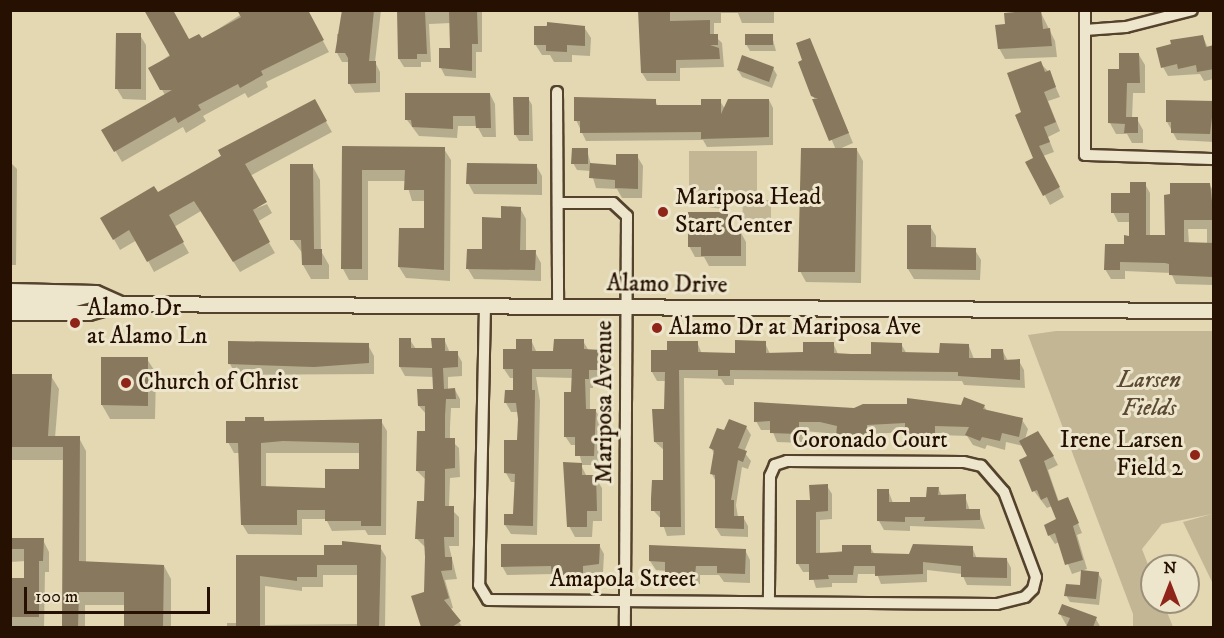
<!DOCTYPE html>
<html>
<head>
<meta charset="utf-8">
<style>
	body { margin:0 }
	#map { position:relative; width:1224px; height:638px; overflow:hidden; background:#e3d8b2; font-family:"IM FELL DW Pica",serif }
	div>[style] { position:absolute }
	.green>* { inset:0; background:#c3b694 }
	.shadow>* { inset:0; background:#0003 }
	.building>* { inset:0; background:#88785d }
	.roads { filter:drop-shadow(2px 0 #54422d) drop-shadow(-2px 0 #54422d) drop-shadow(0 2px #54422d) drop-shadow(0 -2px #54422d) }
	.minor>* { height:10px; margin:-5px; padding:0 5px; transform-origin:5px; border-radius:5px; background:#ede6cd }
	.secondary>* { height:14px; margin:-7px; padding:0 7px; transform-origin:7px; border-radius:7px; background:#ede6cd }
	.dots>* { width:16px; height:16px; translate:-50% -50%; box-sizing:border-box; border:3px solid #ede6cd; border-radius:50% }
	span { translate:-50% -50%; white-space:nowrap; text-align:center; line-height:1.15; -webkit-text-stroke:6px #ede6cd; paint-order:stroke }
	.poi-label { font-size:24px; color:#251001 }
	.left { translate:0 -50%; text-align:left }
	.right { translate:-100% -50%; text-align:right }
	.street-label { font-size:24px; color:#251001 }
	.park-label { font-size:24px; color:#5c4a34; font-style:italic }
	.frame { position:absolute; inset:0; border:12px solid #251001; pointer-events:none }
	.north { position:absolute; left:1140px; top:554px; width:60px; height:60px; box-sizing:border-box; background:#ede6cd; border:2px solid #9d907b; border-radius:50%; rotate:0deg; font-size:16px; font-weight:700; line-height:24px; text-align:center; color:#251001 }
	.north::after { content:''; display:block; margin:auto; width:21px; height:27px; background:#8f2418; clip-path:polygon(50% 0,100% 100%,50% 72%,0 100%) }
	.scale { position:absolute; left:24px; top:587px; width:186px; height:27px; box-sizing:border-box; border:3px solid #251001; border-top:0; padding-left:8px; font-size:18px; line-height:21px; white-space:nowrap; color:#251001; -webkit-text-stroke:4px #ede6cd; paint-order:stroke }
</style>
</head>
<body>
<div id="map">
	<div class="green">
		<i style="clip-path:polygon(689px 151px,757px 151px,757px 195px,728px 195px,728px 210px,689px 204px)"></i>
		<i style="clip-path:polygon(743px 200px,771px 200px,771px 227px,742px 227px)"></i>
		<i style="clip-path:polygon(1056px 331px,1213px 331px,1213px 584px,1183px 522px,1212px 514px,1162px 524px,1142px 549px,1152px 575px,1152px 602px,1163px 602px,1173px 627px,1133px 627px,1133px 614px,1028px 335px)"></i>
	</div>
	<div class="shadow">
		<i style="clip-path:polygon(248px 10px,306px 10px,329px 52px,266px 82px,268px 87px,248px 98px,245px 93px,203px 116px,206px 121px,186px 133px,183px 127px,122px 162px,103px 130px,165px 95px,150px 69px,189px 41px,201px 40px)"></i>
		<i style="clip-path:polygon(343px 10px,381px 10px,375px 62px,380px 72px,380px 92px,355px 93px,349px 83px,349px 62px,342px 62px,337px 53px,337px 34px,343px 34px)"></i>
		<i style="clip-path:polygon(400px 10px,482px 10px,482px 52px,476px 52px,476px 78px,445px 76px,441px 68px,451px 49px,451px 23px,429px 24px,431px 62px,421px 62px,421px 67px,404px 67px,399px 59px)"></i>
		<i style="clip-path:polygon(640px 10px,774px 10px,774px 23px,742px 23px,738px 13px,721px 13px,721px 23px,714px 23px,714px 35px,722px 43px,724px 67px,680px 68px,680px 81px,647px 81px,642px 73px)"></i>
		<i style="clip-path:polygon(1040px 11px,1055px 41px,1057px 57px,1005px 59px,999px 48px,1006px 25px)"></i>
		<i style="clip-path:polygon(548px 23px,584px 27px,591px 38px,590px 56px,572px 55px,572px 62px,554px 62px,550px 55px,542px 55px,535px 44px)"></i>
		<i style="clip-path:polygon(140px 35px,146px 45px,146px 100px,123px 99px,117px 89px)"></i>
		<i style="clip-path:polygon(772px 36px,776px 51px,750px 51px,746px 44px)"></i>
		<i style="clip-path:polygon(1203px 37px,1208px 48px,1214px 47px,1214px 79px,1204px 81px,1200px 74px,1168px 76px,1163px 67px)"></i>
		<i style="clip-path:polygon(810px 40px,853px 143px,837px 150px,857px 150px,863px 161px,861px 283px,806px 282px,800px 271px,836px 150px,813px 96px,804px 61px)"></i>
		<i style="clip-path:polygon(1139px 55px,1145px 65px,1145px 93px,1133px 93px,1132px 119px,1137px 119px,1143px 130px,1143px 143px,1132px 143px,1127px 134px,1116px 134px,1110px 123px,1121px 71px)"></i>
		<i style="clip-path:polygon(1040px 63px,1049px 72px,1060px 97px,1048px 101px,1060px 131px,1048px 137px,1054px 152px,1043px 156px,1064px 197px,1050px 205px,1028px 163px,1035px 159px)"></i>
		<i style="clip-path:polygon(773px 68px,777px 75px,772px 88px,742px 77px,738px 70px)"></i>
		<i style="clip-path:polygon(490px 94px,495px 104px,496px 137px,483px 137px,477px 126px,458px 126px,457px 138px,419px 136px,407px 120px)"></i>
		<i style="clip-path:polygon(528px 98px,532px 105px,533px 141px,519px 141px,515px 134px)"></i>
		<i style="clip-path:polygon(769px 100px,773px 108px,773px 145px,707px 147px,703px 140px,586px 141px,576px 120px,655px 101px,658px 106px,702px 106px,720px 101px,725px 109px)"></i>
		<i style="clip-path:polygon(314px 101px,332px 132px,250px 176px,245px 213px,267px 204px,272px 213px,257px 222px,275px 253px,240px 272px,201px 211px,174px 227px,189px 253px,154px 272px,137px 240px,120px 250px,102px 218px,157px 194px)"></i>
		<i style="clip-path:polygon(1214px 102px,1214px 142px,1177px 140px,1167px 122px)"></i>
		<i style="clip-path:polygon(343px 147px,444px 149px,451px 160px,450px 281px,406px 278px,399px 267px,425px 230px,425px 201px,412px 201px,406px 181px,368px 181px,368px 280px,349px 280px,343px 269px)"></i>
		<i style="clip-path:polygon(587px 150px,591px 165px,617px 166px,637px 156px,643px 166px,642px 198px,622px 198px,617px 189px,596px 188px,591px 171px,577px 170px,573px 163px)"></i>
		<i style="clip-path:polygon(10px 162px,17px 169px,16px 265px,10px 265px)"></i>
		<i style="clip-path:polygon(312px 165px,320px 180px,321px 251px,329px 265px,329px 279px,311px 279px,303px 265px,303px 254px,292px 239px)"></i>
		<i style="clip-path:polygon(536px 165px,542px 176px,542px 195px,474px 194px,468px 183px)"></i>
		<i style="clip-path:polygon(evenodd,1145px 184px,1150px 193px,1150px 237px,1166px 237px,1209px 184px,1214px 192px,1214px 285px,1176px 284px,1171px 273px,1125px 271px,1125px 279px,1111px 279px,1105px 269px,1130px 237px,1130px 222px,1118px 222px,1113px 212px,1145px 184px,1188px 229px,1207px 229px,1207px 244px,1189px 243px,1188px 229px)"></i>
		<i style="clip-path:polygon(520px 208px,526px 219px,526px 252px,535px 252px,541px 263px,541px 281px,474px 279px,468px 269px,502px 219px)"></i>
		<i style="clip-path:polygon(727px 213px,733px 231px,740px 231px,746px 242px,746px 266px,709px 266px,704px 257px,695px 257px,689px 246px)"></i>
		<i style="clip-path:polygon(930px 226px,936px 236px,936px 249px,975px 250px,981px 260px,980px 280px,914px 279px,908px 269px)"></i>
		<i style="clip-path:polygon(444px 339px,450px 353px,457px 353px,462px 362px,462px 376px,448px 377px,448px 390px,455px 390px,460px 399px,460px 408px,451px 408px,450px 427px,450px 439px,459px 448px,460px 477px,450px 478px,449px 507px,459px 517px,459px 546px,449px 546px,457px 579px,445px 580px,453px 608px,450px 609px,463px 628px,423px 628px,413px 597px,425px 593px,426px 548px,416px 538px,426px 503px,426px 480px,417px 471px,427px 433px,427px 415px,419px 406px,419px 390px,434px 390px,434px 377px,405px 376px,400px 367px,410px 340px,416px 349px,433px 350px)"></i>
		<i style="clip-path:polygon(518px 340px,531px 340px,537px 353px,555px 353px,555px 341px,583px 341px,589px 351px,600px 351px,605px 360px,605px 379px,593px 379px,593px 388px,590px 388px,590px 410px,595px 410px,601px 419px,599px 465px,581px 465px,587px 477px,595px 477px,602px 488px,602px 521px,593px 521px,592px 537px,575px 537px,569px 526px,565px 464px,582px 464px,577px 445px,571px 445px,565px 436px,566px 393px,573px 393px,573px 378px,536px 377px,540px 401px,537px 535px,511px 534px,505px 525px,505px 516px,515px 516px,516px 482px,511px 482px,506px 473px,506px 441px,519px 442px,519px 412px,511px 412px,506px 403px,506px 392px,515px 392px,515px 378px,510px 378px,504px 369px,504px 350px,518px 350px)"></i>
		<i style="clip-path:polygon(697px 342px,702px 354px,737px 354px,765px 343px,770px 354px,805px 353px,833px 343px,838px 354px,873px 356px,901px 344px,907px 354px,941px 354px,969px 346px,974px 359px,993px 360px,1002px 350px,1008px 361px,1019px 361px,1024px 370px,1025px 388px,964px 385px,962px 381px,734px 379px,734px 385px,725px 385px,721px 379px,684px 378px,685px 535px,667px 536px,661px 519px,653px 510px,664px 481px,665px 451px,655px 442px,665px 410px,666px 381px,657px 381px,652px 372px,669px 351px)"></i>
		<i style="clip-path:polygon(368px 345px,374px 356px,374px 374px,236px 375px,230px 364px)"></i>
		<i style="clip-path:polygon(147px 359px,156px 373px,155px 419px,110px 419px,102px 405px)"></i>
		<i style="clip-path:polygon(10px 375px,51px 376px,59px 389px,55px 438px,79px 438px,86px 451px,86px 563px,164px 566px,171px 579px,171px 628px,126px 628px,126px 605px,85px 605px,85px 628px,64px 628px,65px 460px,10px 460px)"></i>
		<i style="clip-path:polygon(984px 406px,987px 411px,1022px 420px,1028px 429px,1025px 439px,1053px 456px,1058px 465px,1048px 470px,1059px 502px,1072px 508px,1082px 533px,1077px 535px,1087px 569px,1072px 574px,1059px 542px,1055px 544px,1049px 535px,1058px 520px,1052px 506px,1047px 508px,1034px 491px,1029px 457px,1023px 446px,1006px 442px,1005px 450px,987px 445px,985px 449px,973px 445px,967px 436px,940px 435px,939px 446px,912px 444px,906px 432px,871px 434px,871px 444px,855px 446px,843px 445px,838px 434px,804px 431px,803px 443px,777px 442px,772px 430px,761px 430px,756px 421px,854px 409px)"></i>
		<i style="clip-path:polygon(evenodd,264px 419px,266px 423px,381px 421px,387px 431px,386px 535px,368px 535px,365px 530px,332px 531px,326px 519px,302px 519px,302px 535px,248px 534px,242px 524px,239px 453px,234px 453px,228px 442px,247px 422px,264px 419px,266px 453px,361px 453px,360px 471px,326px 490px,266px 488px,266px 453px)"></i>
		<i style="clip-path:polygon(746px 427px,751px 435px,744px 452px,751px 461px,748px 469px,742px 467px,736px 505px,738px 517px,743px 517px,748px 526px,748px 537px,721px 536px,716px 528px,716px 482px,712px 474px,715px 455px,711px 448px,725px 432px)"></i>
		<i style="clip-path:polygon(827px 486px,832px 494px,832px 519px,820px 520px,820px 554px,870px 547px,875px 555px,910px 556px,972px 547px,977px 559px,1007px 560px,1011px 568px,1011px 586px,967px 585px,962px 574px,927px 570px,927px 582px,881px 584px,877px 574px,858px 574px,857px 583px,832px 583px,832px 587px,816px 588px,811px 572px,803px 572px,798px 564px,811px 502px)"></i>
		<i style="clip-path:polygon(938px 488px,942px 496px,965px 496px,970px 511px,979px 510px,985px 529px,910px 526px,910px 531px,884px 530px,879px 521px,888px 490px,893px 503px,911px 504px,928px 498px)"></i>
		<i style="clip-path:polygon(10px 540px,43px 540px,49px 552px,49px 572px,45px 572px,44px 628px,10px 628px,10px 579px,26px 579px,26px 561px,10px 562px)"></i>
		<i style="clip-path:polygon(599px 545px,604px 554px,603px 572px,587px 574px,587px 583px,558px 584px,553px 574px,507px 575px,502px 566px)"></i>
		<i style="clip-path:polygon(evenodd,380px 547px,386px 557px,385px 628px,227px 628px,227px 623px,237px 623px,238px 556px,326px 556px,380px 547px,323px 575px,358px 575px,358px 624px,265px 625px,265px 586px,302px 591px,302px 587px,323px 587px,323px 575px)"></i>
		<i style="clip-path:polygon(745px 550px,750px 560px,750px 583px,724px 582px,719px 575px,700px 575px,700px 584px,672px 584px,666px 571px,656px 570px,650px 561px)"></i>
		<i style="clip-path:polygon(1098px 573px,1102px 580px,1099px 605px,1070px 602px,1066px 595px)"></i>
		<i style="clip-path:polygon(1060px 614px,1096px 619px,1101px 628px,1068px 628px)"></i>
	</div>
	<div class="building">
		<i style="clip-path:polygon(144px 10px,173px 10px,189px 39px,199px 34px,202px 38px,241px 17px,237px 10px,308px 10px,324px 40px,261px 71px,263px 75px,240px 88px,238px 84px,198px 105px,201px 110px,178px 123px,175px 117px,114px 152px,101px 130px,172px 90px,160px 90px,148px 68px,170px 56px)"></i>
		<i style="clip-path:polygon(342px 10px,374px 10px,369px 61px,376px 61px,376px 83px,348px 84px,348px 58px,345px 53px,335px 53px)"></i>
		<i style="clip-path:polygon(397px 10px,425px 11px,427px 54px,417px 54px,417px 59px,398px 59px)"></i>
		<i style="clip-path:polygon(449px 10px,477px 10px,478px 44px,472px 44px,472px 71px,439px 68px,439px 48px,450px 48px)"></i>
		<i style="clip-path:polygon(638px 10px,670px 10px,670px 21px,710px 20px,710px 34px,718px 34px,718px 45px,710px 45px,719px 48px,720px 59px,676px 60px,676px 73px,641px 73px)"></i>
		<i style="clip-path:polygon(1041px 10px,1043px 29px,1050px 28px,1052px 46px,998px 49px,995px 25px,1005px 24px,1004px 13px)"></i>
		<i style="clip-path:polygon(547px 22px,585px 26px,585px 46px,567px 45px,567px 52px,546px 51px,546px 45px,534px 45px,534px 26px,547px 26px)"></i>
		<i style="clip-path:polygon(116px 33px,141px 33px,141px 89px,115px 89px)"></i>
		<i style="clip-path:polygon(745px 34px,773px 34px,773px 45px,745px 45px)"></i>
		<i style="clip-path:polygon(1203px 35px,1206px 47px,1214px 45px,1214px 69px,1197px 72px,1196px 65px,1178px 69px,1177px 64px,1161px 68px,1156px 48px,1171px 44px,1170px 40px)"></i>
		<i style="clip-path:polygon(810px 38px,849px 133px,829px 141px,812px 99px,818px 99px,811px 96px,798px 62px,802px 60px,796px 43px)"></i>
		<i style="clip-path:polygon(1119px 53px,1139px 53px,1140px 83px,1127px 83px,1126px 117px,1138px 117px,1138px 133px,1124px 133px,1125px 124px,1108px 123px,1108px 69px,1119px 69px)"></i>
		<i style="clip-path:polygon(742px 55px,774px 67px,769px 82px,737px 70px)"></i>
		<i style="clip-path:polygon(1041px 61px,1045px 72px,1050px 70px,1056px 87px,1044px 92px,1056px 122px,1044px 127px,1050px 142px,1039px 146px,1060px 187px,1043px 196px,1025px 162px,1033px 158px,1015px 115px,1021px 112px,1007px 73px)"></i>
		<i style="clip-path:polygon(405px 93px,490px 93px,491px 128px,476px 128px,475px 116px,453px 116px,453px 129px,412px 127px,411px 120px,405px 120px)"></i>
		<i style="clip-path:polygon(513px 97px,529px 97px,529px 135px,514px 135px)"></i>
		<i style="clip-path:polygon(574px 97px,656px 99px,656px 105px,701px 105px,701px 99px,721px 99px,721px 114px,728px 99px,769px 99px,769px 137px,701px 139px,701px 132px,580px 133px,580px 121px,574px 121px)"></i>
		<i style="clip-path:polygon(315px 99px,327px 121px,245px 164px,267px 202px,253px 210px,270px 242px,233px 262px,194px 201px,169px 215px,184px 242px,147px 262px,129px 230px,113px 240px,100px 218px,154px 186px,158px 192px,221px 156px,218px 150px)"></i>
		<i style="clip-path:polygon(1166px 100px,1214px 101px,1210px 134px,1171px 133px,1171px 122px,1166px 122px)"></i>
		<i style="clip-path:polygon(342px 146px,445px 147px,444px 270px,398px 267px,399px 228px,424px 228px,424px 190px,404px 190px,405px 170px,362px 170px,362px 269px,341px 269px)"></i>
		<i style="clip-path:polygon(572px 148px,588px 148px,588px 164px,571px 164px)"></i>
		<i style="clip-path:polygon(801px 148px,857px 148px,855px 272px,798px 272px)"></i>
		<i style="clip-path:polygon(616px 154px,638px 154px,638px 189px,615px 188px,615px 180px,589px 178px,590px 163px,616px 165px)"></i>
		<i style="clip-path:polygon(467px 163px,537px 164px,537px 184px,466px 184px)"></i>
		<i style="clip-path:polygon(290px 164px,313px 164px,314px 249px,322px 249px,322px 265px,302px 265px,301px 240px,290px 240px)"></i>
		<i style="clip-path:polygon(1130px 182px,1146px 182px,1146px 235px,1165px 235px,1164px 195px,1170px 194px,1170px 183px,1210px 183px,1214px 220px,1184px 220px,1184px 242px,1214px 243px,1213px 277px,1169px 275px,1169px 264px,1165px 263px,1120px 262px,1120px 270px,1104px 270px,1105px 244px,1124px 244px,1124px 235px,1129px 236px,1129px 213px,1111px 213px,1111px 193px,1130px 193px)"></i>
		<i style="clip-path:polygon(501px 206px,521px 207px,520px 250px,536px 250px,535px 270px,466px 269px,467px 249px,482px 249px,482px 217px,501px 218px)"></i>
		<i style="clip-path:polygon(688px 212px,728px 212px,728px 230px,741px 230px,741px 256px,701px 256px,701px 247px,688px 247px)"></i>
		<i style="clip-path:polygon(907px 225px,931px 225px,931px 247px,976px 248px,976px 270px,907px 269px)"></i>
		<i style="clip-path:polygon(399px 338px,411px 338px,411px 348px,432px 348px,431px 338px,445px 338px,445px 351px,458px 351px,458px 367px,443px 368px,444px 389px,455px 388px,456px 399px,446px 399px,445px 416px,445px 438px,455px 438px,455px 468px,445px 469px,445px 506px,454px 506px,454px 537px,444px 537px,445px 557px,452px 557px,452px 570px,441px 571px,449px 598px,444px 600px,461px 621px,452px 627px,421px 627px,411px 596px,424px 592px,425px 557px,424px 539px,415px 539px,417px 501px,424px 501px,425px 471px,416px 471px,417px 431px,425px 431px,425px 406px,418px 406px,417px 389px,433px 389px,432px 368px,399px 367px)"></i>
		<i style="clip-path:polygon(516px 339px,532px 339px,532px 351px,553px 351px,554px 339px,584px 339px,584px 349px,601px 350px,600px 370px,589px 370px,589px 379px,585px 379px,586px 409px,596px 409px,594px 456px,575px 456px,575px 437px,564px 437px,564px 392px,571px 392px,572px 369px,532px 369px,532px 390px,535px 390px,533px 526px,504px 525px,504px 514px,513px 514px,515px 474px,504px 473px,504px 440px,517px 440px,518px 419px,516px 403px,504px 403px,505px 390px,513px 390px,513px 369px,503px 369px,503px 349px,516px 349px)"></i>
		<i style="clip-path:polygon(735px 340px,766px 341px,766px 353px,803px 352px,803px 342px,834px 342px,834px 353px,851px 354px,871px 354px,871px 342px,902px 343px,902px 352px,939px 353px,940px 343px,969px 344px,969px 358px,991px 358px,991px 349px,1003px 349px,1004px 360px,1020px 359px,1020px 380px,958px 376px,958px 372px,730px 370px,730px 376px,718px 376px,718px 370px,679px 370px,681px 527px,660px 527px,660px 511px,651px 511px,651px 498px,652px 480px,663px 480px,663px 442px,654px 442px,652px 409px,664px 409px,665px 372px,651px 372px,651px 350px,667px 350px,667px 341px,698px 341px,698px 352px,735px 353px)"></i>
		<i style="clip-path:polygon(228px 341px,369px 343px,369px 363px,314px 367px,228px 364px)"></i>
		<i style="clip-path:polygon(101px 357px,148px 357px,148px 406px,101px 405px)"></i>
		<i style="clip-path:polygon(10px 374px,52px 374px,48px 436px,80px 436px,79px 561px,164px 565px,163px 627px,124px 627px,124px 592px,79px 592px,78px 627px,62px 627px,63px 447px,10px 447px)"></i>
		<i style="clip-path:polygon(964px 397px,985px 405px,983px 409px,1023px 418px,1019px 437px,1002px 433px,1000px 441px,982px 437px,980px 441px,965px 435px,969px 427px,935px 426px,935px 438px,905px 435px,905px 423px,867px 425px,867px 435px,849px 437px,836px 436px,837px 426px,820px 422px,799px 422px,799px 434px,770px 433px,770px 421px,754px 422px,754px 402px,854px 408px,863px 404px,907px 404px,907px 398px,961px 405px)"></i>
		<i style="clip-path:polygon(evenodd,245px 417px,264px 417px,264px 421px,382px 419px,381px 526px,361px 526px,361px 521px,325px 521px,325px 510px,297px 510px,297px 525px,241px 525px,238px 443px,226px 443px,226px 421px,245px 421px,245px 417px,283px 441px,359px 443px,359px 469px,325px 469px,325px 488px,261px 486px,261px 443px,283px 441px)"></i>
		<i style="clip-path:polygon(729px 419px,747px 426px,738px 448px,747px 451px,743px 462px,738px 460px,731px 500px,734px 500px,734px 516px,744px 516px,744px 529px,715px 528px,715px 475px,710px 474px,714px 450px,709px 448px,717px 428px,724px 430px)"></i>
		<i style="clip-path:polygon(1038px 431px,1054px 456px,1044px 461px,1058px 501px,1068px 497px,1079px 523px,1073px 526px,1083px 560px,1065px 565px,1055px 533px,1048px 536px,1044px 525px,1056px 519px,1047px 497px,1041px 500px,1037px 490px,1032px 492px,1019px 460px,1027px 456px,1019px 441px)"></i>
		<i style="clip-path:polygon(563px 462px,582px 463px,582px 475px,596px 475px,597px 511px,587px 511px,587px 527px,567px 527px)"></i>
		<i style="clip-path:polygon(828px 484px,828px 511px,816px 512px,816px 553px,842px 552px,842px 545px,871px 545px,871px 553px,909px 554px,913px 544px,973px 546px,973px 557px,1007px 558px,1007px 578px,961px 577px,961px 566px,923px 562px,923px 574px,875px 576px,875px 566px,854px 566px,853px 575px,828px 575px,829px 579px,809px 580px,809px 564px,796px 564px,796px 500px,810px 500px,809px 485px)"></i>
		<i style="clip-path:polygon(927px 487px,939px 487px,938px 495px,966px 494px,966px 509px,980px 509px,980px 520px,924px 521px,925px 517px,905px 517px,905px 522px,877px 521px,877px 489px,889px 489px,889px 502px,910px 502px,910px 497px,926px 497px)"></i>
		<i style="clip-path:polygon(10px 538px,44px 538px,43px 561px,39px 561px,39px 617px,10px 617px,10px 578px,24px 578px,24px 549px,10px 549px)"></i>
		<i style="clip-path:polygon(342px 541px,381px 545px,379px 627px,357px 627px,357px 565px,317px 565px,317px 577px,297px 577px,297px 581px,260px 576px,260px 627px,236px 627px,236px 555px,324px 555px,324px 545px,342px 545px)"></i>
		<i style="clip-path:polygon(501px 544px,600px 544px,599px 564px,583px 566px,583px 575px,552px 576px,551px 566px,501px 567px)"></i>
		<i style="clip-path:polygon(649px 545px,746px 549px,745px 574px,717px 573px,717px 566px,696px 566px,695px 575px,665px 575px,665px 562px,649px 561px)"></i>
		<i style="clip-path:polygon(1081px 570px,1099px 572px,1096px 599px,1064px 596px,1066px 584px,1080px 585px)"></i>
		<i style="clip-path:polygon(1062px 604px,1097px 617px,1093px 627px,1066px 627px,1070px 618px,1058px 614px)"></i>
	</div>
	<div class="roads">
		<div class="minor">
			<i style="left:1085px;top:10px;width:145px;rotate:90deg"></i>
			<i style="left:1085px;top:155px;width:129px;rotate:1.8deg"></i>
			<i style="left:1085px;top:30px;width:41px;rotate:-4.2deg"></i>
			<i style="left:1126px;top:27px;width:68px;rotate:-14.4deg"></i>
			<i style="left:557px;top:92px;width:215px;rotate:89.7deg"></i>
			<i style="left:558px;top:203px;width:55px"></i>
			<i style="left:613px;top:203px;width:19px;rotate:43deg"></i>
			<i style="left:627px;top:216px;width:412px;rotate:90.3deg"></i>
			<i style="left:485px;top:306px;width:279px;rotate:91.2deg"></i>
			<i style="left:479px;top:585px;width:17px;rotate:59deg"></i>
			<i style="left:488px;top:600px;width:509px;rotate:0.45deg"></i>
			<i style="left:997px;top:604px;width:29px;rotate:-14deg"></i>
			<i style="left:1025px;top:597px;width:11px;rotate:-45deg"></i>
			<i style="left:1033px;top:589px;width:12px;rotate:-76deg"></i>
			<i style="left:1036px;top:577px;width:91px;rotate:-110.6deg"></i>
			<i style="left:1004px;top:492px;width:35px;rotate:-131deg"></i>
			<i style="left:981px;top:466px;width:18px;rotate:-167deg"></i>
			<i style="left:963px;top:462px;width:176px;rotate:-179.7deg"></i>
			<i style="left:787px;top:461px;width:13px;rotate:162deg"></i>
			<i style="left:775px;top:465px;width:12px;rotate:114deg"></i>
			<i style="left:770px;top:476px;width:125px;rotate:90.5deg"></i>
		</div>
		<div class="secondary">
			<i style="left:10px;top:291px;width:86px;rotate:1.3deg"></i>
			<i style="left:96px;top:293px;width:27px;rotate:24deg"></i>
			<i style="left:10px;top:302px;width:54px"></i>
			<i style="left:64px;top:302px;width:23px;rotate:-15deg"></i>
			<i style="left:10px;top:313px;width:79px"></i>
			<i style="left:89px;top:313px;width:33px;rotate:-16deg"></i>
			<i style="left:121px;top:304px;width:1093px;rotate:0.37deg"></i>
		</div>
	</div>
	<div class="dots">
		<i style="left:663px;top:212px;background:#8f2418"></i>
		<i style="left:75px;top:323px;background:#8f2418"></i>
		<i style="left:657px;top:328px;background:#8f2418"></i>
		<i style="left:126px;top:383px;background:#8f2418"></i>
		<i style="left:1195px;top:455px;background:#8f2418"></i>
	</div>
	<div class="poi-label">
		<span class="left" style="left:675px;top:212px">Mariposa Head<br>Start Center</span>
		<span class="left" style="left:87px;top:323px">Alamo Dr<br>at Alamo Ln</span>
		<span class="left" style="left:669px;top:328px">Alamo Dr at Mariposa Ave</span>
		<span class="left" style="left:138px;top:383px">Church of Christ</span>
		<span class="right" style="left:1183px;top:455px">Irene Larsen<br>Field 2</span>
	</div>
	<div class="street-label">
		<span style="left:667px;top:285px;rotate:1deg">Alamo Drive</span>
		<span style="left:605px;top:402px;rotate:-90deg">Mariposa Avenue</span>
		<span style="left:870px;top:441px">Coronado Court</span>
		<span style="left:623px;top:580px">Amapola Street</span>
	</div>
	<div class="park-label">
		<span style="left:1149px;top:395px">Larsen<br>Fields</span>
	</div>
	<div class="frame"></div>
	<div class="north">N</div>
	<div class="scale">100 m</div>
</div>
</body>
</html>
